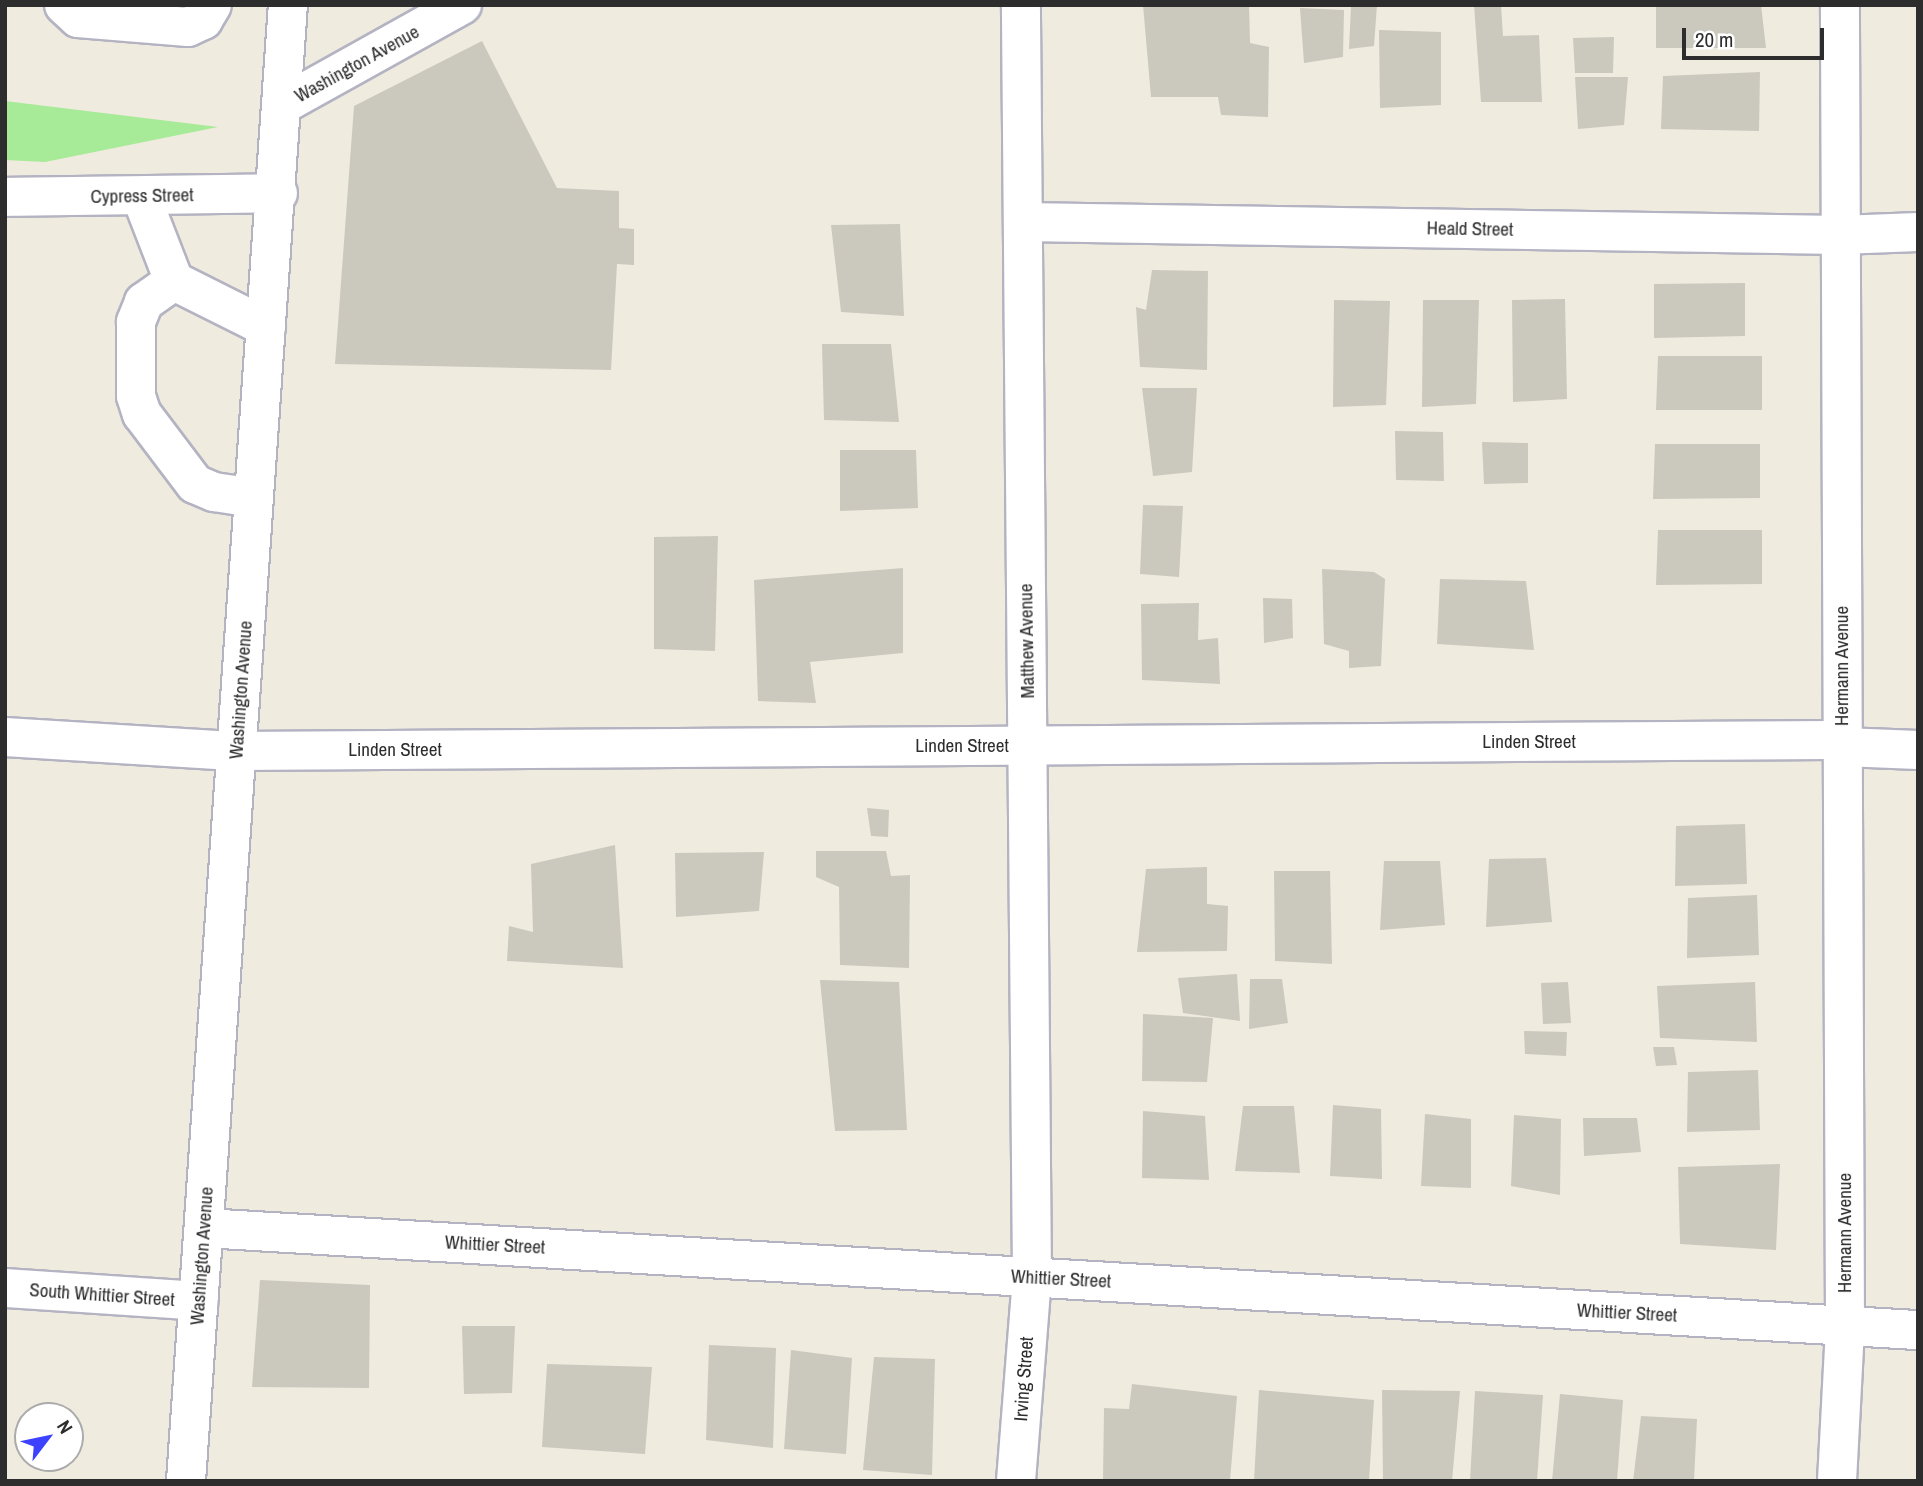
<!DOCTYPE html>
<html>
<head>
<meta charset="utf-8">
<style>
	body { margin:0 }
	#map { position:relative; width:1923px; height:1486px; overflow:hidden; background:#f0ebdf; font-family:"Archivo Narrow",sans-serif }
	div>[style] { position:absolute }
	.green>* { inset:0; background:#a7ea98 }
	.building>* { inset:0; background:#cbc8be }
	.roads { filter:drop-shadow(2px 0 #b3b3c2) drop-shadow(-2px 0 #b3b3c2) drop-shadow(0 2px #b3b3c2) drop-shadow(0 -2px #b3b3c2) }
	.minor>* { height:38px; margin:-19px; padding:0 19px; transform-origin:19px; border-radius:19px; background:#fff }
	span { translate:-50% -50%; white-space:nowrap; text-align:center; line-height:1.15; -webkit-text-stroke:7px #fff; paint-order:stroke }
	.street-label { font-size:19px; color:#2d2d2d }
	.frame { position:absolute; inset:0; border:7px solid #2d2d2d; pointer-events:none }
	.north { position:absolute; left:14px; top:1402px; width:70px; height:70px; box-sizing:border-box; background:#fff; border:2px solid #ababab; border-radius:50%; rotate:58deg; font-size:19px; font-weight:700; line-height:28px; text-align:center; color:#2d2d2d }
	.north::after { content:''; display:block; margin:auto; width:24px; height:32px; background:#3d42ff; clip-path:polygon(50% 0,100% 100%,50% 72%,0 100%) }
	.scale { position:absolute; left:1682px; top:28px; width:142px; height:32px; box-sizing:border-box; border:4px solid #2d2d2d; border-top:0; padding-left:9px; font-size:21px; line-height:24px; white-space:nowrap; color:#2d2d2d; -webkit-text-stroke:5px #fff; paint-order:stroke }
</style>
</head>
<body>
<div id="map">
	<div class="green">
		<i style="clip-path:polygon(5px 101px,218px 127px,45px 162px,5px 160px)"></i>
	</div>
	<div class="building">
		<i style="clip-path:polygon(1143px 5px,1249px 5px,1250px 43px,1269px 47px,1268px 117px,1221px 115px,1218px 97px,1151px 97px)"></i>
		<i style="clip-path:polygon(1377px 5px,1374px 46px,1349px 49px,1351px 6px)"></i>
		<i style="clip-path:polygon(1474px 5px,1501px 5px,1503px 36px,1539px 35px,1542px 102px,1481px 102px)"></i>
		<i style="clip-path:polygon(1656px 5px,1761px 5px,1766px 48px,1656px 48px)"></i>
		<i style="clip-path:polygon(1300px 8px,1344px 10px,1343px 57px,1304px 63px)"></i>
		<i style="clip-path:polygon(1379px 30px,1441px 32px,1441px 105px,1380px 108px)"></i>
		<i style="clip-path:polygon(1614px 37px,1613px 73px,1575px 73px,1573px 38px)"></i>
		<i style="clip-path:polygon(482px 41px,557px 188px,619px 191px,619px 228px,634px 229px,634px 265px,617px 264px,611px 370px,335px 364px,354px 106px)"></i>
		<i style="clip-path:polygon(1760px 72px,1759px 131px,1661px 129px,1663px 76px)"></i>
		<i style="clip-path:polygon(1575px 77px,1628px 77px,1624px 125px,1578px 129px)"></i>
		<i style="clip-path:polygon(900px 224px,904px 316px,841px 312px,831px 225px)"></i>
		<i style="clip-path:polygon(1152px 270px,1208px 271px,1207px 370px,1140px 367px,1136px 307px,1146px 310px)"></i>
		<i style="clip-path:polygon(1745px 283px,1745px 336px,1654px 338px,1654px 284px)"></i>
		<i style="clip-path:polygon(1565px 299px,1567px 399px,1513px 402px,1512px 300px)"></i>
		<i style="clip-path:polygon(1334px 300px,1390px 301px,1386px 405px,1333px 407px)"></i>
		<i style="clip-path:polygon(1423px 300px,1479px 300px,1476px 404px,1422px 407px)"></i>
		<i style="clip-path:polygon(822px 344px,891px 344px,899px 422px,824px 420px)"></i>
		<i style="clip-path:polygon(1658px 356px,1762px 356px,1762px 410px,1656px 410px)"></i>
		<i style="clip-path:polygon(1142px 388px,1197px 388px,1192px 472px,1153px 476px)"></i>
		<i style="clip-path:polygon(1395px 431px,1443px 432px,1444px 481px,1396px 480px)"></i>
		<i style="clip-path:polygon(1482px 442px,1528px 443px,1528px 483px,1484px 484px)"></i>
		<i style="clip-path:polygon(1655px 444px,1760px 444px,1760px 498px,1653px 499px)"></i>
		<i style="clip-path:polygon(840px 450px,916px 450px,918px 508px,840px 511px)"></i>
		<i style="clip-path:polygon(1143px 505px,1183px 506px,1179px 577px,1140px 574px)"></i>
		<i style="clip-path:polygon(1658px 530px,1762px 530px,1762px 584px,1656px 585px)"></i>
		<i style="clip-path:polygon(718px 536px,715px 651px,654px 649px,654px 537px)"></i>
		<i style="clip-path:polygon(903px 568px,903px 653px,810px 662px,816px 703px,758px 701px,754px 580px)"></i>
		<i style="clip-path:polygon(1322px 569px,1374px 572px,1385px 579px,1381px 666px,1349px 668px,1349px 651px,1324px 644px)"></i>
		<i style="clip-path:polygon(1440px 579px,1526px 581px,1534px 650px,1437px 644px)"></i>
		<i style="clip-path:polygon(1263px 598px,1292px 599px,1293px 638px,1264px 643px)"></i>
		<i style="clip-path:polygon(1199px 603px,1198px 640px,1218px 638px,1220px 684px,1142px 680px,1141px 604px)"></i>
		<i style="clip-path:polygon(867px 808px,889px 810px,888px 837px,871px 836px)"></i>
		<i style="clip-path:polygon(1745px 824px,1747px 884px,1675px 886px,1676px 826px)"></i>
		<i style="clip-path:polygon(615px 845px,623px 968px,507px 961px,509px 926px,533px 932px,531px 864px)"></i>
		<i style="clip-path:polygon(816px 851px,886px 851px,891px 876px,910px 875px,909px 968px,840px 965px,839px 887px,816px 877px)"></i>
		<i style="clip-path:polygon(764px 852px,759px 911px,676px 917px,675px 853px)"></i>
		<i style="clip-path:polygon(1546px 858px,1552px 922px,1486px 927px,1489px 859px)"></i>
		<i style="clip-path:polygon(1384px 861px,1440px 861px,1445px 925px,1380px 930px)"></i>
		<i style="clip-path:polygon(1207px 867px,1207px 904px,1228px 906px,1227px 951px,1137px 952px,1146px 869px)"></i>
		<i style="clip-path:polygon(1274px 871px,1330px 871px,1332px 964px,1275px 961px)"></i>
		<i style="clip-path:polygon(1757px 895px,1759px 955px,1687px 958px,1688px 898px)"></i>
		<i style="clip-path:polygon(1237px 974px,1240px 1021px,1183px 1013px,1178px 978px)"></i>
		<i style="clip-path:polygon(1250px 979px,1282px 979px,1288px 1023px,1249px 1029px)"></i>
		<i style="clip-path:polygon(820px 980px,899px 982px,907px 1130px,835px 1131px)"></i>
		<i style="clip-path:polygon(1568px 982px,1571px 1023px,1543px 1024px,1541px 983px)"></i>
		<i style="clip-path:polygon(1755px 982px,1757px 1042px,1660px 1038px,1657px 986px)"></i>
		<i style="clip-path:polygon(1143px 1014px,1213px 1018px,1207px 1082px,1142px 1081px)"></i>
		<i style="clip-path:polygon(1524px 1031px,1567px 1032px,1566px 1056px,1525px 1054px)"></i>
		<i style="clip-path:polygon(1653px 1047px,1674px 1047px,1677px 1065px,1656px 1066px)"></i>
		<i style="clip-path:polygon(1758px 1070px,1760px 1130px,1687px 1132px,1688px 1072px)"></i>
		<i style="clip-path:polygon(1333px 1105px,1381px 1109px,1382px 1179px,1330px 1176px)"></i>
		<i style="clip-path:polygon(1243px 1106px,1294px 1106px,1300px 1173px,1235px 1171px)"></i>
		<i style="clip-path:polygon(1143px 1111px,1205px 1116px,1209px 1180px,1142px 1178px)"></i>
		<i style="clip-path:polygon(1425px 1114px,1471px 1119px,1471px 1188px,1421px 1186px)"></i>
		<i style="clip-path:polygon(1514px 1115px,1561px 1119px,1560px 1195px,1511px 1186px)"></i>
		<i style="clip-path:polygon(1583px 1118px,1637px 1118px,1641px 1152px,1584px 1156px)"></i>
		<i style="clip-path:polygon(1780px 1164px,1776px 1250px,1680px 1244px,1678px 1167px)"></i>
		<i style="clip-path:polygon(260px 1280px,370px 1285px,369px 1388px,252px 1387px)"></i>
		<i style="clip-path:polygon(462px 1326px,515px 1326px,512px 1393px,464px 1394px)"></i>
		<i style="clip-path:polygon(709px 1345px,776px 1348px,773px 1448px,706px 1440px)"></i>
		<i style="clip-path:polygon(791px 1350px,852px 1358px,846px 1454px,784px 1449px)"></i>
		<i style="clip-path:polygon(874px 1357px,935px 1359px,932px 1475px,863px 1470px)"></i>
		<i style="clip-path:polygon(547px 1364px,652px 1367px,645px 1454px,542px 1447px)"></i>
		<i style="clip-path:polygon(1132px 1384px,1237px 1396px,1230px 1481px,1103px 1481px,1104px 1408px,1129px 1409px)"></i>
		<i style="clip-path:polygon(1259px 1390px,1374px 1400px,1369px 1481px,1254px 1481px)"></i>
		<i style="clip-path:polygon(1382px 1390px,1460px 1391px,1452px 1481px,1383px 1481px)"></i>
		<i style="clip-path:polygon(1475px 1391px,1543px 1395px,1537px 1481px,1470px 1481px)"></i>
		<i style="clip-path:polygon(1560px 1394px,1623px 1400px,1617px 1481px,1552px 1481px)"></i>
		<i style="clip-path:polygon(1641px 1416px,1697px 1419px,1694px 1481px,1633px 1481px)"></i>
	</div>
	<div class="roads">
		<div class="minor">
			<i style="left:64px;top:5px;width:19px;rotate:43deg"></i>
			<i style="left:78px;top:18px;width:110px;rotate:4.7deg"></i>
			<i style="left:188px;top:27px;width:17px;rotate:-25deg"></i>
			<i style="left:203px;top:20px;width:17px;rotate:-59deg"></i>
			<i style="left:282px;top:105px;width:206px;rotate:-29.1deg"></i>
			<i style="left:141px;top:196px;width:91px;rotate:68.8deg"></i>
			<i style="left:174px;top:281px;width:103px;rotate:26.6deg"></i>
			<i style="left:5px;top:197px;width:273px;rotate:-0.8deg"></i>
			<i style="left:1023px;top:222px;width:817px;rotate:0.91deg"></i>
			<i style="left:1840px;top:235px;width:78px;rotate:-2.2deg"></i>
			<i style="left:174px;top:281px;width:37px;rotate:145deg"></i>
			<i style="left:144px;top:302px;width:22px;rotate:112deg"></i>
			<i style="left:136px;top:322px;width:74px;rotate:90deg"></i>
			<i style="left:136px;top:396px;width:19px;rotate:72deg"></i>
			<i style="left:142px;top:414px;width:88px;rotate:52.9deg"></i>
			<i style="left:195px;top:484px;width:21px;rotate:23deg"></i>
			<i style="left:214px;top:492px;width:40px;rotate:8.5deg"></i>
			<i style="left:5px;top:737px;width:232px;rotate:3.5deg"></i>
			<i style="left:237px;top:751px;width:1593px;rotate:-0.4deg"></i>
			<i style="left:1830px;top:740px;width:15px;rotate:28deg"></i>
			<i style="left:1843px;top:747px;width:75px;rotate:2.3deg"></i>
			<i style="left:204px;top:1228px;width:1717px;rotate:3.41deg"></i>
			<i style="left:5px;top:1288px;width:194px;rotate:3.8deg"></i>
			<i style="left:186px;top:1481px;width:1480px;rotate:-86.05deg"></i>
			<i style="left:1016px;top:1481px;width:205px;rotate:-85.5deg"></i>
			<i style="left:1032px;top:1277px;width:1272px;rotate:-90.5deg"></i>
			<i style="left:1837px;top:1481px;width:155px;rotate:-87deg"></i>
			<i style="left:1845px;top:1326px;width:1321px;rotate:-90.22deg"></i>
		</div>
	</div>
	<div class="street-label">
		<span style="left:357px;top:64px;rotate:-29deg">Washington Avenue</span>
		<span style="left:142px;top:196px;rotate:-1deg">Cypress Street</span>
		<span style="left:1470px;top:229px;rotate:1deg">Heald Street</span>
		<span style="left:1027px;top:641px;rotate:-91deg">Matthew Avenue</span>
		<span style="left:1842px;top:666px;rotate:-90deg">Hermann Avenue</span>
		<span style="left:241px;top:690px;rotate:-86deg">Washington Avenue</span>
		<span style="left:1529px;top:742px">Linden Street</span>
		<span style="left:962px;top:746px">Linden Street</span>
		<span style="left:395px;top:750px">Linden Street</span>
		<span style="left:1845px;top:1233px;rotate:-90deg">Hermann Avenue</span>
		<span style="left:495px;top:1245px;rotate:3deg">Whittier Street</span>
		<span style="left:202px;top:1256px;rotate:-86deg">Washington Avenue</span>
		<span style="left:1061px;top:1279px;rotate:3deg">Whittier Street</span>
		<span style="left:102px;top:1295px;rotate:4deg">South Whittier Street</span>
		<span style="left:1627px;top:1313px;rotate:3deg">Whittier Street</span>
		<span style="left:1024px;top:1379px;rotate:-86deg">Irving Street</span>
	</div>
	<div class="frame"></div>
	<div class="north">N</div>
	<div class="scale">20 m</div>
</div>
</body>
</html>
